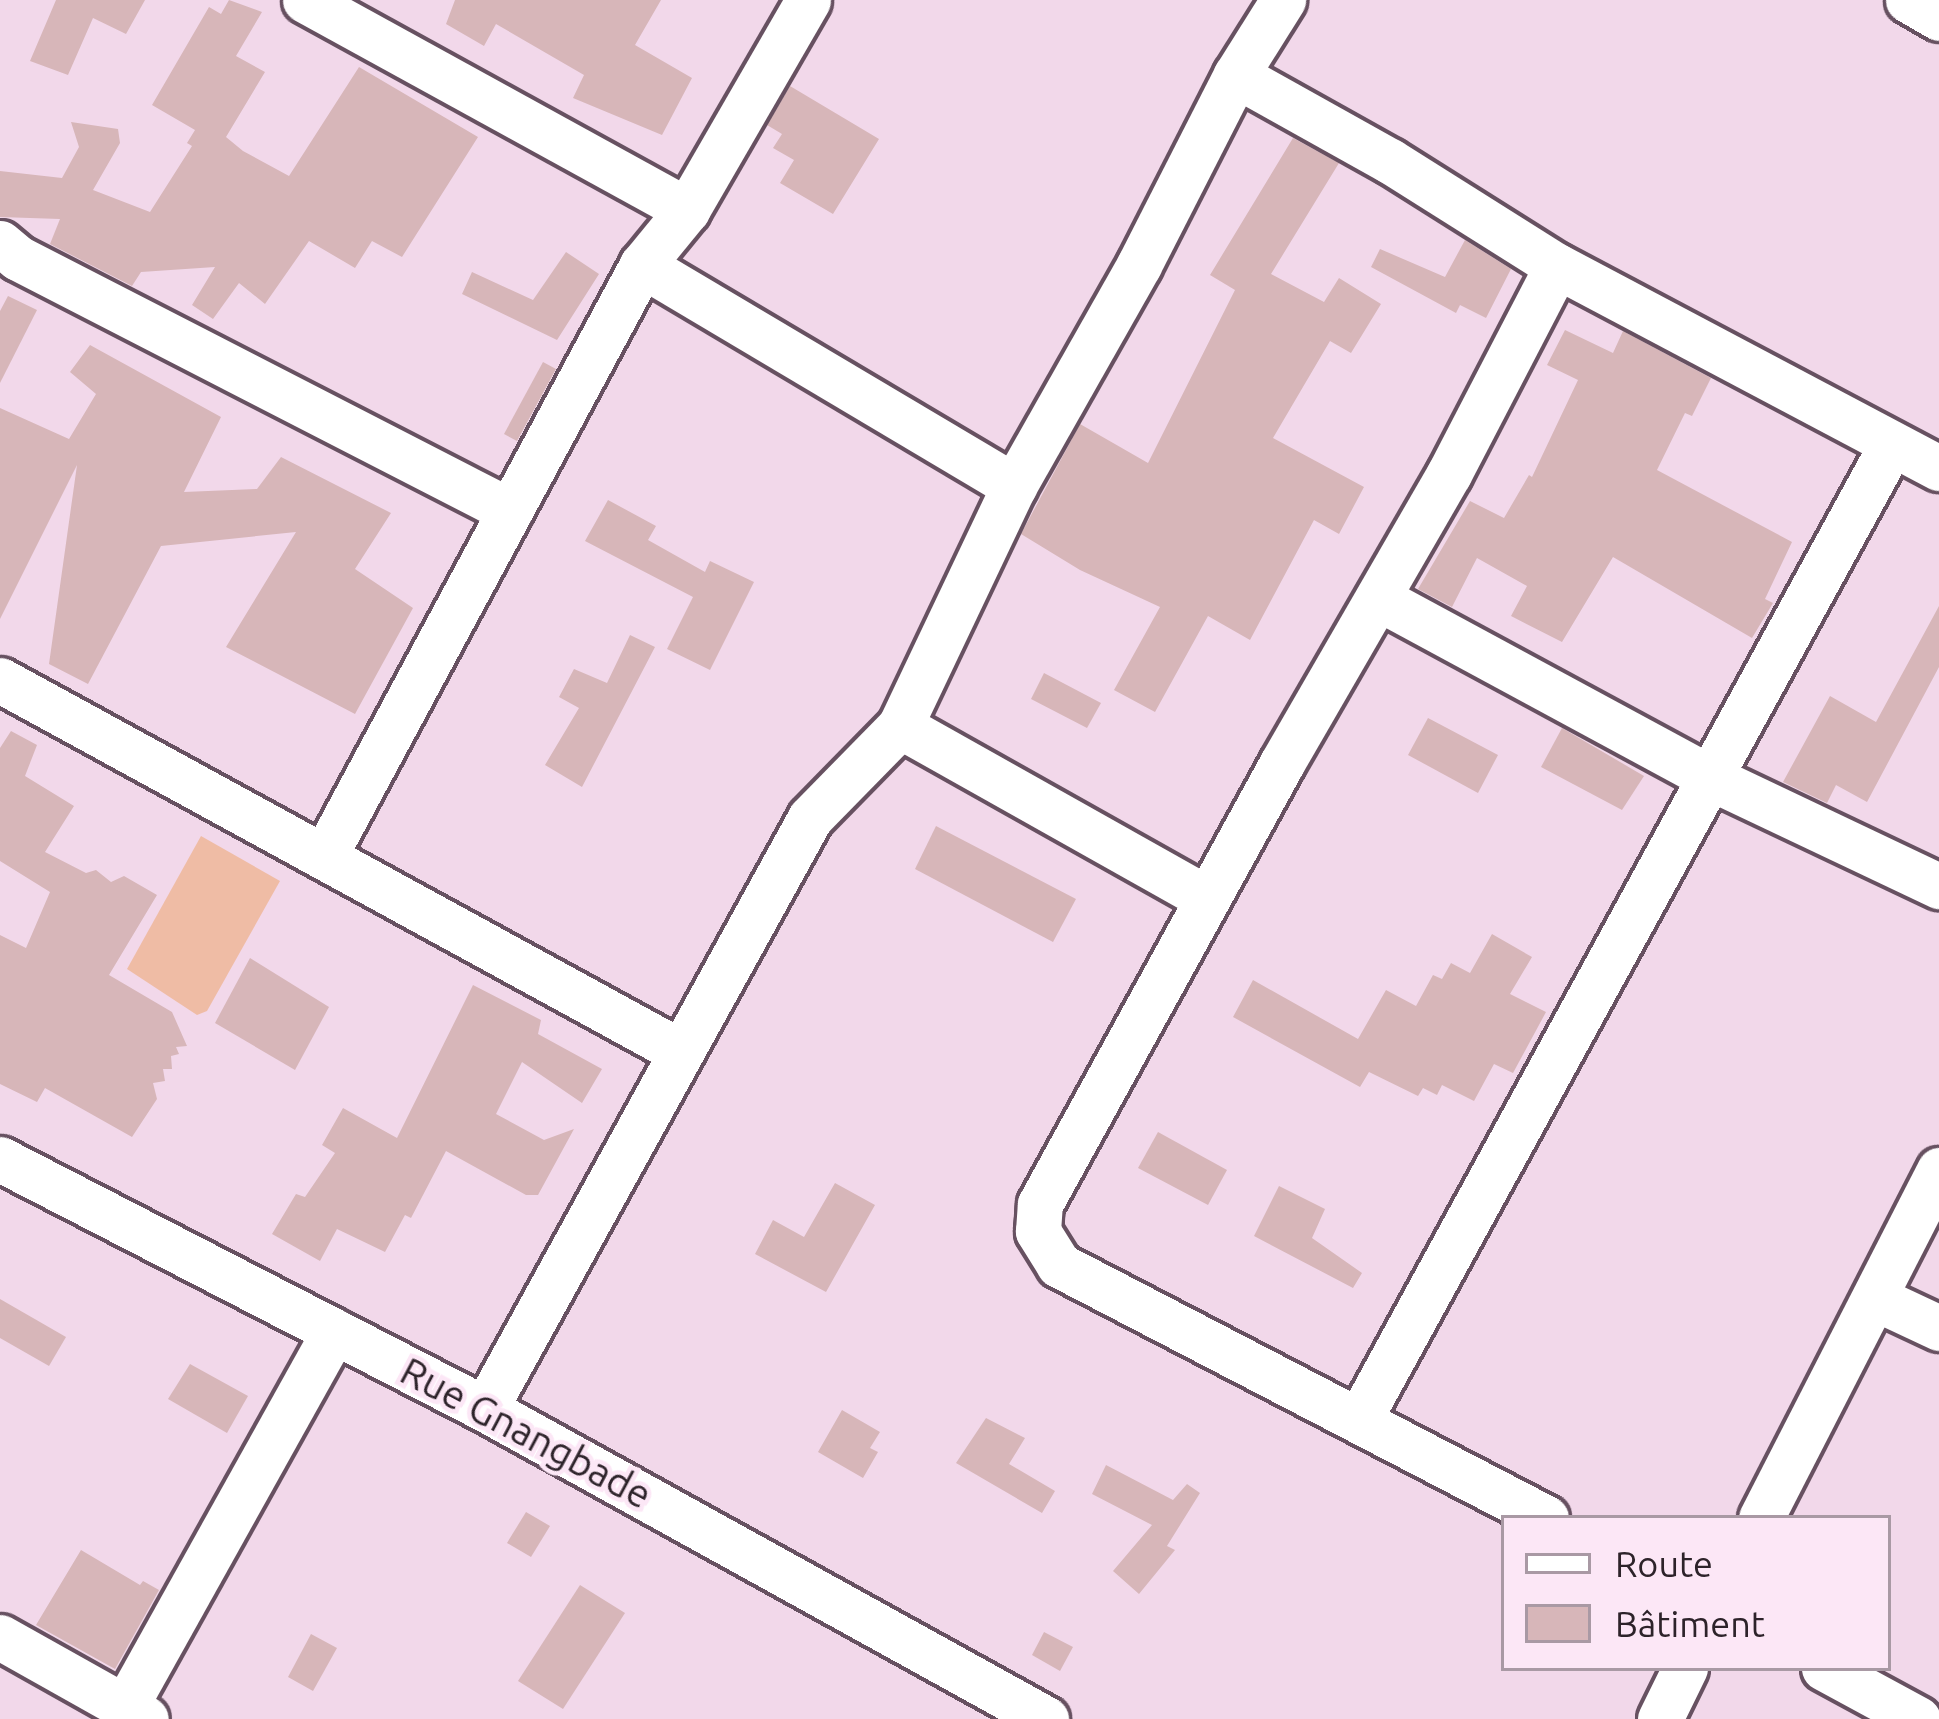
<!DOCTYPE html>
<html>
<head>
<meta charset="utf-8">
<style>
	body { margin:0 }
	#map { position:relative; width:1939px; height:1719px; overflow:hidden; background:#f2d8ea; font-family:Ubuntu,sans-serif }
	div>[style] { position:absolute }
	.green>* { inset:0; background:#efbca5 }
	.building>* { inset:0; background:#d7b6b9 }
	.roads { filter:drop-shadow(3px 0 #675161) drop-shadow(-3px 0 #675161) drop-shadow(0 3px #675161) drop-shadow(0 -3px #675161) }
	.minor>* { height:45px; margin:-22.5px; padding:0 22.5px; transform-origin:22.5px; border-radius:22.5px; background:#fff }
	span { translate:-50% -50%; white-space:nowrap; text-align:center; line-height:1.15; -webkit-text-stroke:9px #fce7f6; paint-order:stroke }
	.street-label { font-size:39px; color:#2d232a }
	.legend { position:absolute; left:1501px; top:1515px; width:390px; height:156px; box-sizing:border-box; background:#fce7f6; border:3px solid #a999a4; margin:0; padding:15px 21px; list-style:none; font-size:36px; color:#2d232a }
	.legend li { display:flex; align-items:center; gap:24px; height:60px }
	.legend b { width:60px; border:3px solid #a999a4 }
</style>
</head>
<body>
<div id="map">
	<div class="green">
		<i style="clip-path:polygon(201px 836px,280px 881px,207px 1011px,197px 1015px,127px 969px)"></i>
	</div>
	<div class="building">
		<i style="clip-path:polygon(56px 0,145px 0,126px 34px,93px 18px,68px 75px,30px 61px)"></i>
		<i style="clip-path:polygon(229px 0,262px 12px,236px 56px,265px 72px,226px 137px,243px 151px,289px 176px,359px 67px,478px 137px,402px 257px,372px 241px,355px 268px,309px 241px,265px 304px,239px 283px,213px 319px,192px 305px,215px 267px,141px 272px,132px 286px,50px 244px,60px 219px,0 217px,0 171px,62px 178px,79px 147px,71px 122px,118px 129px,120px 143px,93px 190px,150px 212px,192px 146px,187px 143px,195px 130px,152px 105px,209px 7px,221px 14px)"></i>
		<i style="clip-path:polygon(455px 0,661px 0,635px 45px,692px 78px,662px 135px,573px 98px,584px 75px,496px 24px,484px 46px,446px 24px)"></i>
		<i style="clip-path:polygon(790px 86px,879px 139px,833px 214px,780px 183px,794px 160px,773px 148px,782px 134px,767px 125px)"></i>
		<i style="clip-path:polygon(1293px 138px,1339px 163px,1271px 274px,1324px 302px,1339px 278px,1381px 304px,1351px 353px,1330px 341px,1273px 438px,1364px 487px,1339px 534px,1314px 520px,1250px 640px,1208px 616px,1155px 712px,1114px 690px,1160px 607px,1080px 570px,1021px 534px,1080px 424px,1148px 463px,1235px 290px,1210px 275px)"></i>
		<i style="clip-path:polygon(1465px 240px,1511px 269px,1486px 318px,1460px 305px,1456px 313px,1371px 267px,1380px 249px,1445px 277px)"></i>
		<i style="clip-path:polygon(566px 252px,599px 274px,557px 340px,462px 294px,472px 272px,533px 300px)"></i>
		<i style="clip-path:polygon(8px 296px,37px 310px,0 383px,0 311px)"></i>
		<i style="clip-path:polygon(1565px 330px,1613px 353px,1623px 331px,1711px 378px,1692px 416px,1685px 413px,1657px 470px,1792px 542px,1765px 599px,1773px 603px,1752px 638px,1613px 557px,1562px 642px,1511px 616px,1527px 586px,1477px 558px,1452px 607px,1418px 589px,1470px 501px,1504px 518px,1529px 475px,1532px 477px,1578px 380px,1547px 365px)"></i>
		<i style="clip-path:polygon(90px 345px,221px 417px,184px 492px,257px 489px,281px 457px,391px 513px,355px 569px,413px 608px,355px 714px,226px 647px,296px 532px,161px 546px,88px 684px,49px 664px,77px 465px,0 619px,0 408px,69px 439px,96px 394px,70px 372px)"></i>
		<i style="clip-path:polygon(543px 362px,556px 369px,517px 441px,504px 434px)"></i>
		<i style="clip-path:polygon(608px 500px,656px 526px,648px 540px,705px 572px,710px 561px,754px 582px,710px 670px,667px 649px,693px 597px,585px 541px)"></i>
		<i style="clip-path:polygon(1939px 606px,1939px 667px,1867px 802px,1836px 785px,1827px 803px,1783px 782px,1830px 696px,1876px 722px)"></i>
		<i style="clip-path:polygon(630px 635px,655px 647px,582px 787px,545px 765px,579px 708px,559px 697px,574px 669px,607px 683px)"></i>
		<i style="clip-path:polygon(1044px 673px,1101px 703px,1087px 728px,1031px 699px)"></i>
		<i style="clip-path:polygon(1428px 718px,1498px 755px,1478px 793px,1408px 755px)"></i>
		<i style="clip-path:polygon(1562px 728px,1644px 776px,1622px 810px,1541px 767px)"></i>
		<i style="clip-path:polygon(11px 731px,37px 745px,25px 776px,74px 806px,45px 852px,86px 873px,96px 870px,111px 882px,124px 876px,157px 895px,109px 975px,172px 1012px,187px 1046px,176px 1047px,179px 1054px,171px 1056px,172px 1069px,163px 1069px,165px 1081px,153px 1083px,157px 1099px,132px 1137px,45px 1088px,37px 1102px,0 1084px,0 935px,26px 948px,50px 892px,0 861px,0 748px)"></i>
		<i style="clip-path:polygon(936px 826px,1076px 899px,1053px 942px,915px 869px)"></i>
		<i style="clip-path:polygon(1492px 934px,1532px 957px,1510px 994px,1546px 1012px,1513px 1073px,1494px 1064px,1474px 1101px,1442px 1085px,1437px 1095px,1423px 1088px,1418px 1096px,1369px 1072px,1360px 1087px,1233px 1017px,1253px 980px,1358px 1039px,1386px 990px,1416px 1006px,1433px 975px,1442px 979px,1451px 963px,1470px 973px)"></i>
		<i style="clip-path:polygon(250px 958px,329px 1007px,295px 1070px,215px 1023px)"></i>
		<i style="clip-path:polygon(473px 985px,541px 1020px,538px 1034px,602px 1069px,582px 1103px,522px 1062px,496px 1114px,544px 1140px,574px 1129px,538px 1195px,526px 1195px,446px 1151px,411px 1218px,405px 1215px,385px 1252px,337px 1229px,320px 1261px,272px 1234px,296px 1194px,305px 1197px,335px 1153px,322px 1145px,343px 1108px,397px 1138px)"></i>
		<i style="clip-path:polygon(1158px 1132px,1227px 1170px,1208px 1205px,1138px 1168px)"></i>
		<i style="clip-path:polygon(835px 1183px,875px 1205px,826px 1292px,755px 1254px,773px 1220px,804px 1237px)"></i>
		<i style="clip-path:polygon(1279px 1186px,1325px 1209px,1312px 1238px,1362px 1273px,1353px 1288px,1254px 1236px)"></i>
		<i style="clip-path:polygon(0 1299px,66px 1337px,49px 1366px,0 1338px)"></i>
		<i style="clip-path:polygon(190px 1364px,248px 1396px,227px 1433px,168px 1399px)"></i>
		<i style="clip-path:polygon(842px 1410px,880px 1432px,870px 1448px,878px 1452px,863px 1478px,818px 1452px)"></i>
		<i style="clip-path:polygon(986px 1418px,1025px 1438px,1009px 1464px,1055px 1491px,1042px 1513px,956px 1463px)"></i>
		<i style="clip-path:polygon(1106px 1465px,1173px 1500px,1187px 1484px,1200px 1493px,1167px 1546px,1175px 1550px,1139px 1594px,1113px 1571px,1152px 1525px,1092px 1494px)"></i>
		<i style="clip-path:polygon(526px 1512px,550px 1526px,531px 1557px,507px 1543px)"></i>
		<i style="clip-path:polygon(81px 1550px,140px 1585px,143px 1581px,159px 1590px,115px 1669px,36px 1625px)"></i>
		<i style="clip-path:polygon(580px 1585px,625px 1613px,563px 1709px,518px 1681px)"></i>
		<i style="clip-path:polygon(1044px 1632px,1073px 1647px,1060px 1671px,1032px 1655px)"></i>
		<i style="clip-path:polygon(311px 1634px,337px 1648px,313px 1691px,288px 1677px)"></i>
	</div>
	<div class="roads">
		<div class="minor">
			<i style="left:305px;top:0;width:436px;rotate:28.8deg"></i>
			<i style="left:1908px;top:0;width:36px;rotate:30deg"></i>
			<i style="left:1236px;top:75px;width:176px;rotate:29.2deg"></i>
			<i style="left:1390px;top:161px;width:197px;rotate:32.2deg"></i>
			<i style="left:1557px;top:266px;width:432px;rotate:27.9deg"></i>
			<i style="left:0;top:243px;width:23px;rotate:40deg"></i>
			<i style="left:18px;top:258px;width:553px;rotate:27.21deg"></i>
			<i style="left:642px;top:265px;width:433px;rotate:30.7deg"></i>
			<i style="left:1378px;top:598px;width:376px;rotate:28.4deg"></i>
			<i style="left:1709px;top:777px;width:255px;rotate:25.4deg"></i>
			<i style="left:0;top:680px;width:776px;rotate:28.65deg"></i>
			<i style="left:900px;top:726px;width:352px;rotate:29.3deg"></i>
			<i style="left:324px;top:857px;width:672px;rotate:-61.76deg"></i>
			<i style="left:642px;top:265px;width:71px;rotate:-50.7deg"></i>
			<i style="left:687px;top:210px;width:242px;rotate:-60deg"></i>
			<i style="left:0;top:1159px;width:546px;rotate:27.27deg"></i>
			<i style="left:485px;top:1409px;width:641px;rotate:28.92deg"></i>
			<i style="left:1875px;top:1298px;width:71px;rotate:25.1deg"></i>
			<i style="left:485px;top:1409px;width:674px;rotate:-61.19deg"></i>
			<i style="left:810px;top:818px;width:129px;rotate:-45.6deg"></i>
			<i style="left:900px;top:726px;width:266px;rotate:-64.6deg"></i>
			<i style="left:1014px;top:486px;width:254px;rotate:-60.5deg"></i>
			<i style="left:1139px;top:265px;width:213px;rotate:-63deg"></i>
			<i style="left:1236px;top:75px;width:89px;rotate:-57.9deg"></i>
			<i style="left:1360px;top:1418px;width:1106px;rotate:-61.37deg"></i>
			<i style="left:1546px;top:1518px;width:549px;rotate:-152.55deg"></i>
			<i style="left:1059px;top:1265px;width:40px;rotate:-122deg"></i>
			<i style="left:1038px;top:1231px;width:27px;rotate:-86deg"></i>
			<i style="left:1040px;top:1204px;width:503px;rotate:-61.24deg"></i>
			<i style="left:1282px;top:763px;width:334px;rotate:-60deg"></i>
			<i style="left:1449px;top:474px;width:234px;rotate:-62.6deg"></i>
			<i style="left:1761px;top:1518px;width:391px;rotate:-62.9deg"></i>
			<i style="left:0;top:1637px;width:167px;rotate:29.3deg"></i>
			<i style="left:1824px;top:1668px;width:107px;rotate:28.5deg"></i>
			<i style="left:125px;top:1707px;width:430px;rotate:-60.9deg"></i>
			<i style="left:1660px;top:1719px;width:57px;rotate:-63.9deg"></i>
		</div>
	</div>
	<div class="street-label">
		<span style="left:526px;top:1433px;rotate:28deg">Rue Gnangbade</span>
	</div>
	<ul class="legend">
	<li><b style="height:15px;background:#fff"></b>Route</li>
	<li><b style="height:33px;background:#d7b6b9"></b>Bâtiment</li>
	</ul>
</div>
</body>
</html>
